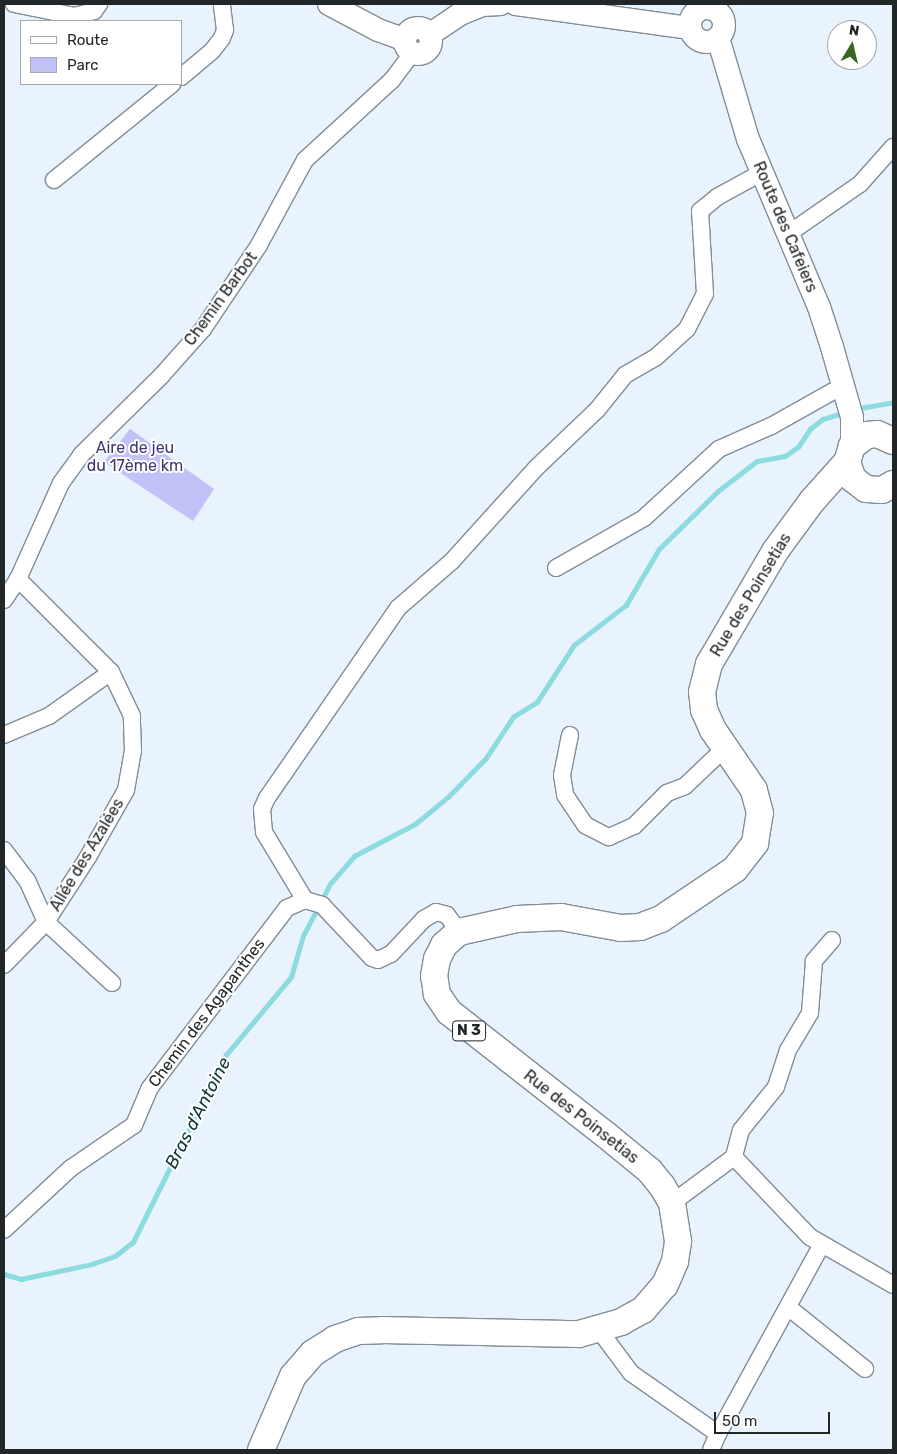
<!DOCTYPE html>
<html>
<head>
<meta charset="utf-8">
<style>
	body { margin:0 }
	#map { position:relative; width:897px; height:1454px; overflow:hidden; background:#e8f3fd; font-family:Rubik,sans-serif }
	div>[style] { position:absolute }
	.green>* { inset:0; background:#c2c1f7 }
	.stream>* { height:4.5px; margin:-2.25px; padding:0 2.25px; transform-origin:2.25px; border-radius:2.25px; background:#8cdbe0 }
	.roads { filter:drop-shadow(1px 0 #828d96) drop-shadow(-1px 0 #828d96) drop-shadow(0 1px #828d96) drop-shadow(0 -1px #828d96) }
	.street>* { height:16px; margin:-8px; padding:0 8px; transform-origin:8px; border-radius:8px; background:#fff }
	.secondary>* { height:22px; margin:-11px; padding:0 11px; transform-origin:11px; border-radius:11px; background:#fff }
	.secondary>.ring { margin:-11px; padding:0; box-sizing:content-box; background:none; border:22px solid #fff; border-radius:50% }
	.primary>* { height:26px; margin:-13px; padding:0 13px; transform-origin:13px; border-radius:13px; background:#fff }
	span { translate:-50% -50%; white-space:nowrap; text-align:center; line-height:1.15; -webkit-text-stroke:4px #fff; paint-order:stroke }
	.shield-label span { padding:1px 4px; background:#fff; border:1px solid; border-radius:4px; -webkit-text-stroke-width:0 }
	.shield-label { font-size:15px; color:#212629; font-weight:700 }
	.street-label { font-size:16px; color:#212629 }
	.park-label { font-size:16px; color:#3e3678 }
	.water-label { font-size:18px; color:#0c3436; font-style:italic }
	.frame { position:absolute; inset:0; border:5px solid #212629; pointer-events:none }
	.legend { position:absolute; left:20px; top:20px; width:162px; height:65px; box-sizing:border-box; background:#fff; border:1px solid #a6a8a9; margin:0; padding:6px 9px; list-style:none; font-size:15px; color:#212629 }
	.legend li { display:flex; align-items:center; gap:10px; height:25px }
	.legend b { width:25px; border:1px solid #a6a8a9 }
	.north { position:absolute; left:827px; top:20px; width:50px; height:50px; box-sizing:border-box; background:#fff; border:1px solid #a6a8a9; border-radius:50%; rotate:9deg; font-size:14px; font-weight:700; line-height:20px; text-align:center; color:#212629 }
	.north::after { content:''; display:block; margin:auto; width:18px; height:22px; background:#396422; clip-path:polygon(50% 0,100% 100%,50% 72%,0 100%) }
	.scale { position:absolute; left:714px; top:1412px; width:116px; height:22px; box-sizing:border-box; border:2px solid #212629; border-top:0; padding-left:6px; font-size:15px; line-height:18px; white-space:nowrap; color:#212629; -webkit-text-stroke:4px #fff; paint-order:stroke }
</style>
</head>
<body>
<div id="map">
	<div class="green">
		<i style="clip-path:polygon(130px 429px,214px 489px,193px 521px,104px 462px)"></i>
	</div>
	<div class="stream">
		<i style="left:855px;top:409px;width:39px;rotate:-10deg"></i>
		<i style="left:4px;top:1274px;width:18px;rotate:16deg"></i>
		<i style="left:21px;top:1279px;width:73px;rotate:-11.9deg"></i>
		<i style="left:92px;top:1264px;width:24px;rotate:-19deg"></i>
		<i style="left:115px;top:1256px;width:23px;rotate:-38deg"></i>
		<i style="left:133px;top:1242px;width:209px;rotate:-63.6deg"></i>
		<i style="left:226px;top:1055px;width:102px;rotate:-50.2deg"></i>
		<i style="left:291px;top:977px;width:43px;rotate:-73.7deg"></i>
		<i style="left:303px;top:936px;width:59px;rotate:-62.6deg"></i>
		<i style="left:330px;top:884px;width:37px;rotate:-49deg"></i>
		<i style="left:354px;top:856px;width:69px;rotate:-27.7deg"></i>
		<i style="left:415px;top:824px;width:43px;rotate:-39.3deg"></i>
		<i style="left:448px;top:797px;width:54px;rotate:-45.7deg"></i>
		<i style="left:486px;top:758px;width:49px;rotate:-56.6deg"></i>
		<i style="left:513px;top:717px;width:28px;rotate:-32deg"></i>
		<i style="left:537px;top:702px;width:68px;rotate:-57deg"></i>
		<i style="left:574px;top:645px;width:66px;rotate:-37.6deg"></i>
		<i style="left:626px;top:605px;width:65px;rotate:-59.5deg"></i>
		<i style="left:659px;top:549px;width:83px;rotate:-44.5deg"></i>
		<i style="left:718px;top:491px;width:49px;rotate:-37.6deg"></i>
		<i style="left:757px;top:461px;width:28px;rotate:-10deg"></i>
		<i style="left:785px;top:456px;width:16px;rotate:-35deg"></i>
		<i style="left:798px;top:447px;width:22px;rotate:-56deg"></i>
		<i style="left:810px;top:429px;width:16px;rotate:-38deg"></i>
		<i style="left:823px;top:419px;width:21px;rotate:-17deg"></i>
	</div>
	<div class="roads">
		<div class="street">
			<i style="left:14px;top:4px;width:61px;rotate:11.3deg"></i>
			<i style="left:74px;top:16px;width:21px;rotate:-14deg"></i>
			<i style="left:94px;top:11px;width:9px;rotate:-54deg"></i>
			<i style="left:181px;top:77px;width:40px;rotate:-40deg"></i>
			<i style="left:212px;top:51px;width:16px;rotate:-52deg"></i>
			<i style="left:222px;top:38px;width:9px;rotate:-69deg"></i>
			<i style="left:225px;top:30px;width:26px;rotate:-97deg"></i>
			<i style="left:54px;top:180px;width:152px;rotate:-39.1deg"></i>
			<i style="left:788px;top:234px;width:88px;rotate:-34.8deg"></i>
			<i style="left:860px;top:184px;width:50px;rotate:-48.3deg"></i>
			<i style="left:556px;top:568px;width:101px;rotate:-29.6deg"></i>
			<i style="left:644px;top:518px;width:102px;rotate:-42.6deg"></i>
			<i style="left:719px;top:449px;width:57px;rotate:-23.9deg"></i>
			<i style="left:771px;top:426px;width:84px;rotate:-29.3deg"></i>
			<i style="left:4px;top:600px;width:25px;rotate:-56deg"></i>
			<i style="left:18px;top:579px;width:105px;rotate:-65.9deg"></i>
			<i style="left:61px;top:483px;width:34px;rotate:-54deg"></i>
			<i style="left:81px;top:455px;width:114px;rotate:-44.6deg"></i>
			<i style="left:162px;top:375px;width:62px;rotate:-48.3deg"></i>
			<i style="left:203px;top:329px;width:101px;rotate:-56.3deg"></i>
			<i style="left:259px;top:245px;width:97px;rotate:-61.6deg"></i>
			<i style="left:305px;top:160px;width:118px;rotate:-42.6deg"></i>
			<i style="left:392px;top:80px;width:35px;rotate:-53deg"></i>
			<i style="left:4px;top:735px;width:49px;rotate:-22.9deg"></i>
			<i style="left:49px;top:716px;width:76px;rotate:-35.4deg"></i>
			<i style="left:570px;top:735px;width:41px;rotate:101.3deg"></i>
			<i style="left:562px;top:775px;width:20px;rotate:81deg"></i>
			<i style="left:565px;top:795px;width:36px;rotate:56deg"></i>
			<i style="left:585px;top:825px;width:27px;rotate:27deg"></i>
			<i style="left:609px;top:837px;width:27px;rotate:-24deg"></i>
			<i style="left:634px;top:826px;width:47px;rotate:-45deg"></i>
			<i style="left:667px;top:793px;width:19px;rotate:-21deg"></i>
			<i style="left:685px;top:786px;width:57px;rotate:-43.6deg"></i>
			<i style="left:4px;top:850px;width:38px;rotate:53deg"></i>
			<i style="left:27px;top:880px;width:46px;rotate:65.7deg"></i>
			<i style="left:46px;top:922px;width:90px;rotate:42.7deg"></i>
			<i style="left:305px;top:900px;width:79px;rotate:-121.1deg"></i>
			<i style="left:264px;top:832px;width:23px;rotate:-95deg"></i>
			<i style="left:262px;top:809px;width:12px;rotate:-66deg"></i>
			<i style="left:267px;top:798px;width:231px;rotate:-55.4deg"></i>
			<i style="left:398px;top:608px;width:72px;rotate:-41deg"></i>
			<i style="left:452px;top:561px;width:125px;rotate:-47.9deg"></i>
			<i style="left:536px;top:468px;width:84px;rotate:-43.6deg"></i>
			<i style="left:597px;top:410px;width:45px;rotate:-51.3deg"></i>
			<i style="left:625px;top:375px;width:34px;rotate:-30deg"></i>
			<i style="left:655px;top:358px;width:43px;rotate:-42.2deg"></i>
			<i style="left:687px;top:329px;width:39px;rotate:-63deg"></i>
			<i style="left:705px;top:294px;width:83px;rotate:-93.4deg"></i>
			<i style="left:700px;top:211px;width:22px;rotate:-39deg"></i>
			<i style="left:717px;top:197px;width:50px;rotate:-28.6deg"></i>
			<i style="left:832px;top:940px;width:28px;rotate:131deg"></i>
			<i style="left:814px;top:961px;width:52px;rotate:94.4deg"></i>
			<i style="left:810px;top:1013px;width:43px;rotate:120.7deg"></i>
			<i style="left:788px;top:1050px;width:39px;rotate:108deg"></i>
			<i style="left:776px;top:1087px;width:55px;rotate:129.1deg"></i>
			<i style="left:741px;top:1130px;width:28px;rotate:105deg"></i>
			<i style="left:734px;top:1157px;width:110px;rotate:46.5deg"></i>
			<i style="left:810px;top:1237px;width:96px;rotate:30deg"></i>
			<i style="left:4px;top:965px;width:60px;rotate:-45.7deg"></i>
			<i style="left:46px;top:922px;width:77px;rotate:-57.1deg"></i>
			<i style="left:88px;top:857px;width:77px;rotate:-60.4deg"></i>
			<i style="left:126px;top:790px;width:40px;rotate:-80deg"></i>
			<i style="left:133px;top:751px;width:35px;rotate:-92deg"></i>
			<i style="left:132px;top:716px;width:49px;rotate:-115.5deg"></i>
			<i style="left:111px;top:672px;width:132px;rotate:-135deg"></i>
			<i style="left:672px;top:1203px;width:77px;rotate:-36.6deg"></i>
			<i style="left:4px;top:1230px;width:91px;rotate:-42.8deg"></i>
			<i style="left:71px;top:1168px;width:76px;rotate:-34.3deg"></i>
			<i style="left:134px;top:1125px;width:39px;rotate:-67deg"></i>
			<i style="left:149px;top:1089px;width:228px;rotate:-52.7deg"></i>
			<i style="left:287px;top:908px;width:20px;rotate:-24deg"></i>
			<i style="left:305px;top:900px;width:18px;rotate:16deg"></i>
			<i style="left:322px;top:905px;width:73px;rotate:46.7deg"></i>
			<i style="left:372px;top:958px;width:6px;rotate:18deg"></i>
			<i style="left:378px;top:960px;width:14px;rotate:-25deg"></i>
			<i style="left:391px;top:954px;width:48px;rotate:-46.7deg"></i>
			<i style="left:424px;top:919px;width:14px;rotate:-30deg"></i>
			<i style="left:436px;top:912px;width:11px;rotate:15deg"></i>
			<i style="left:447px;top:915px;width:21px;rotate:55deg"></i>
			<i style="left:788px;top:1307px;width:99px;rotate:38.8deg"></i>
			<i style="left:599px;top:1330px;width:54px;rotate:53.3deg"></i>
			<i style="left:631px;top:1373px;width:106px;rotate:35deg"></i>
			<i style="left:718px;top:1434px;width:17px;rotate:114deg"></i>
			<i style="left:718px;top:1434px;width:214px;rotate:-61.3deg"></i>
		</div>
		<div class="secondary">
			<i style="left:329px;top:4px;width:55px;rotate:28deg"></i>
			<i style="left:378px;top:30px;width:29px;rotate:20deg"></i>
			<i style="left:516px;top:4px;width:176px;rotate:7.9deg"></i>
			<i class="ring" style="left:690px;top:8px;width:12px;height:12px"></i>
			<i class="ring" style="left:405px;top:28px;width:4px;height:4px"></i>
			<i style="left:429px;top:35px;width:37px;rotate:-34deg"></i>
			<i style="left:460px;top:14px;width:24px;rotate:-22deg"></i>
			<i style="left:482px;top:5px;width:19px;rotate:-3deg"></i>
			<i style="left:718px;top:38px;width:105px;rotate:73.5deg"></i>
			<i style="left:748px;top:139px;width:182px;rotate:67.1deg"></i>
			<i style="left:819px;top:307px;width:42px;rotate:72deg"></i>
			<i style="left:832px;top:347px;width:73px;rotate:74.1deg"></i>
			<i style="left:852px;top:417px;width:29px;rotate:90deg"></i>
		</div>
		<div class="primary">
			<i style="left:893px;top:441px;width:17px;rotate:-156deg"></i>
			<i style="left:877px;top:434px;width:10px;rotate:174deg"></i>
			<i style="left:867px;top:435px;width:19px;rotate:144deg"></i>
			<i style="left:852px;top:446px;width:17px;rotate:107deg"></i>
			<i style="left:847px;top:462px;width:18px;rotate:71deg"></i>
			<i style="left:853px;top:479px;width:16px;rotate:38deg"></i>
			<i style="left:866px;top:489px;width:16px;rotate:4deg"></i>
			<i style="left:882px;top:490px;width:13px;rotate:-29deg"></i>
			<i style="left:261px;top:1450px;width:81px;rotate:-66.6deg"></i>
			<i style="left:293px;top:1376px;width:30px;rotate:-49deg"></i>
			<i style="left:313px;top:1353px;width:26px;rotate:-32deg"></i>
			<i style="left:335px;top:1339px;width:24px;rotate:-19deg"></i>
			<i style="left:358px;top:1331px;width:24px;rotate:-2deg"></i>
			<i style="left:382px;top:1330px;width:197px;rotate:1.2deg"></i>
			<i style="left:579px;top:1334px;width:44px;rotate:-15.9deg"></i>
			<i style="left:621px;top:1322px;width:25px;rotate:-29deg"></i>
			<i style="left:643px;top:1310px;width:33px;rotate:-49deg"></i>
			<i style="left:665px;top:1285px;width:26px;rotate:-67deg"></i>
			<i style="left:675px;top:1261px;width:20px;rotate:-81deg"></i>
			<i style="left:678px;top:1241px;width:38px;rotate:-99deg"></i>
			<i style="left:672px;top:1203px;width:20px;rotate:-120deg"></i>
			<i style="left:662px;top:1186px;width:19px;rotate:-129deg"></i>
			<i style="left:650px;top:1171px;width:57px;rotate:-140.7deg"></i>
			<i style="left:606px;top:1135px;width:199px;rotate:-141.9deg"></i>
			<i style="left:449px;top:1012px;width:22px;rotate:-124deg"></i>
			<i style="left:437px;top:994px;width:18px;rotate:-99deg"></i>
			<i style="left:434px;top:976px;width:17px;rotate:-80deg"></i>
			<i style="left:437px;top:959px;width:16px;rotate:-63deg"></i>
			<i style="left:444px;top:945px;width:20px;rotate:-41deg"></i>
			<i style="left:459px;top:932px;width:59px;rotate:-12.6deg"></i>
			<i style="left:517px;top:919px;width:44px;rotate:-2.6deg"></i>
			<i style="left:561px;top:917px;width:61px;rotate:10.4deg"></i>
			<i style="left:621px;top:928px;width:19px;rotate:-3deg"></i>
			<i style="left:640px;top:927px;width:22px;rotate:-21deg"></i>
			<i style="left:661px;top:919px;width:89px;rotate:-34deg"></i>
			<i style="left:735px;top:869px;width:33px;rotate:-52deg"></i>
			<i style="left:755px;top:843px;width:30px;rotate:-81deg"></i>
			<i style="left:760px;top:813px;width:24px;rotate:-105deg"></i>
			<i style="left:754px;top:790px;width:73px;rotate:-124.3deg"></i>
			<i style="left:713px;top:730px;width:22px;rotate:-114deg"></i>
			<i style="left:704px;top:710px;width:18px;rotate:-96deg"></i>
			<i style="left:702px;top:692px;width:29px;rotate:-76deg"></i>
			<i style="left:709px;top:664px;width:132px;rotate:-59.6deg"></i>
			<i style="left:776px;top:550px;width:61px;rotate:-53.7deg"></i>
			<i style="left:812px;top:501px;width:52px;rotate:-48.1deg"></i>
		</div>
	</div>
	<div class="shield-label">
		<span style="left:469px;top:1031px">N 3</span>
	</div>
	<div class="street-label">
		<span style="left:785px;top:227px;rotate:67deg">Route des Cafeiers</span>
		<span style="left:221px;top:299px;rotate:-54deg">Chemin Barbot</span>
		<span style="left:751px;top:595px;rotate:-59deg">Rue des Poinsetias</span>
		<span style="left:87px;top:855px;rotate:-59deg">Allée des Azalées</span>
		<span style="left:207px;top:1013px;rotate:-53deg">Chemin des Agapanthes</span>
		<span style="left:581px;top:1117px;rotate:38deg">Rue des Poinsetias</span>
	</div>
	<div class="park-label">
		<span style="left:135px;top:457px">Aire de jeu<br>du 17ème km</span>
	</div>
	<div class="water-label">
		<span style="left:198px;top:1113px;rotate:-63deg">Bras d'Antoine</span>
	</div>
	<div class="frame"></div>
	<ul class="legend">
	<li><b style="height:6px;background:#fff"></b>Route</li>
	<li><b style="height:14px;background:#c2c1f7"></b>Parc</li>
	</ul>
	<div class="north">N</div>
	<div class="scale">50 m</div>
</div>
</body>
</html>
